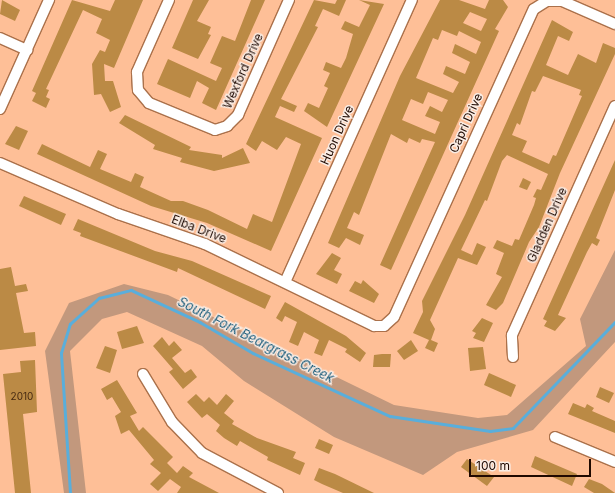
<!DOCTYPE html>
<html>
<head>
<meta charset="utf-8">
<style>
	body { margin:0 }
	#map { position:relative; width:615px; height:493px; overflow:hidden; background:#febf97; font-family:Inter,sans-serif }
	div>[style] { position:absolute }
	.green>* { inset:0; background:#c2987d }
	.stream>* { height:2.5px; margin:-1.25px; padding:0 1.25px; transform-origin:1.25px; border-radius:1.25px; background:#59aedb }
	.building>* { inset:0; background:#bb8a45 }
	.roads { filter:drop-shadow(1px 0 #ab714b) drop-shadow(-1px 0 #ab714b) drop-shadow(0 1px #ab714b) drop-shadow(0 -1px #ab714b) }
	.minor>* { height:10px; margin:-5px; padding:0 5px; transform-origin:5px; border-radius:5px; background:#fff }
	span { translate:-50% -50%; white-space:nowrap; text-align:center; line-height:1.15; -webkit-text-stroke:3px #faede5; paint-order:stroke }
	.number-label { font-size:10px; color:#462911 }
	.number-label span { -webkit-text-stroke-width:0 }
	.street-label { font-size:12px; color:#1f0900 }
	.water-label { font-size:13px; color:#175978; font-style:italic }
	.scale { position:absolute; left:469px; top:459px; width:122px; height:18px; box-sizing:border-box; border:2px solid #1f0900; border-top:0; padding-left:5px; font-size:12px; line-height:14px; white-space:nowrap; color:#1f0900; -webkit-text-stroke:3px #faede5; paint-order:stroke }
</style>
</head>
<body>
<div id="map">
	<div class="green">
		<i style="clip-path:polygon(615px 250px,615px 342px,533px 430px,457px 452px,423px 475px,334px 437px,244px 381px,202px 346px,127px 312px,102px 319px,70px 351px,86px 493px,64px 493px,45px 351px,69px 303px,124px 284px,168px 295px,394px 405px,478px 418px,507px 415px,586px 346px,580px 319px)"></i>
	</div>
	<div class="stream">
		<i style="left:70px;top:493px;width:140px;rotate:-93.7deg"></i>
		<i style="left:61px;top:353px;width:30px;rotate:-73deg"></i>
		<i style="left:70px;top:324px;width:39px;rotate:-42deg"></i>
		<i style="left:99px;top:298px;width:33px;rotate:-14deg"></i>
		<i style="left:131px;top:290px;width:76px;rotate:24.9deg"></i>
		<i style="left:200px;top:322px;width:61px;rotate:30.3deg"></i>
		<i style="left:253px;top:353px;width:151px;rotate:24.7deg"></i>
		<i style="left:390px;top:416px;width:101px;rotate:8.5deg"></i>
		<i style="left:490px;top:431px;width:23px;rotate:-7deg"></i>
		<i style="left:513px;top:428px;width:147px;rotate:-46.1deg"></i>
	</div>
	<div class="building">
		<i style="clip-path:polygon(2px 0,20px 10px,15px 21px,0 14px)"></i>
		<i style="clip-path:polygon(72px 0,110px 11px,115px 0,143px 0,114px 68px,104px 64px,105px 81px,113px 81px,121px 107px,110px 112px,101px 94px,94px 95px,92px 64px,100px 50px,105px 52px,110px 40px,96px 33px,102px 19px,83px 10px,46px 89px,49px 90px,46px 97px,50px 99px,46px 108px,32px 101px,36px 93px,32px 91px)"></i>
		<i style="clip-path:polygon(193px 0,209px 0,197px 21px,211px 27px,208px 34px,211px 35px,198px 59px,172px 48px)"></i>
		<i style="clip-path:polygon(251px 0,265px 0,216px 110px,202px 103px,209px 88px,197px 81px,190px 98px,157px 84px,168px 59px,216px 81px,222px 68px,210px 63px,222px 36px,235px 41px)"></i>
		<i style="clip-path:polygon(314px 0,335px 4px,337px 0,346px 0,339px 16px,323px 9px,315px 26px,318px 27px,281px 99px,297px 106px,294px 112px,280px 106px,275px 117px,322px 138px,271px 251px,207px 223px,151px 206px,37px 154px,42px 144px,90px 167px,98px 150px,107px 154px,100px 169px,131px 182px,135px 173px,144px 177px,140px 187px,171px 201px,183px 201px,208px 210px,247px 229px,253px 214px,272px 222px,301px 144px,286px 137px,277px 150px,262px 141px,256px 151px,246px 144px)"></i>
		<i style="clip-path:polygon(359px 0,384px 4px,327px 127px,304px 111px,308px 103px,319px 108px,328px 88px,324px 86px,330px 73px,323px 70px,326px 62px,341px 68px,346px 58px,353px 34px,341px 29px,345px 21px,359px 27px,370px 5px)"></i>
		<i style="clip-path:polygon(evenodd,440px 0,459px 0,485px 9px,489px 0,503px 0,508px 7px,495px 29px,499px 31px,391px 270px,380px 265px,435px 142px,422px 139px,420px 143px,409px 138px,407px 143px,391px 134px,359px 215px,354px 212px,347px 228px,364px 235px,360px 245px,346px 238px,339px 248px,328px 243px,400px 76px,440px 0,470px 12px,487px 19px,481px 31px,463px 23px,470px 12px,440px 0,442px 30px,457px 36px,459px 31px,481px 42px,476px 54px,455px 44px,452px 53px,470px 62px,465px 74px,446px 66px,443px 74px,459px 82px,453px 93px,416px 78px,433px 38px,438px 40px,442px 30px,440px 0,428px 92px,448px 100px,442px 112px,430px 106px,425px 116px,440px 122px,435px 134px,402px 120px,411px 99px,423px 104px,428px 92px)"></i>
		<i style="clip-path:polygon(evenodd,552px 20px,573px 32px,569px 41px,558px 36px,546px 65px,568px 75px,578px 54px,596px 63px,603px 43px,615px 48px,615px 54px,560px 173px,539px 227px,529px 242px,503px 303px,496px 310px,486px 305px,502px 277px,496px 274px,504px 253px,493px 248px,497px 240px,512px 246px,515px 239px,519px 240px,534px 205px,536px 198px,533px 197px,537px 189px,541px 190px,548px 174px,507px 155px,502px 161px,487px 201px,485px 200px,461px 250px,472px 255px,477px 243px,486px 247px,477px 265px,458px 258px,430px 320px,435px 329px,431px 340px,438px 343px,434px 352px,425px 348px,429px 340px,413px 333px,423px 312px,422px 301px,465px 215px,552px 20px,543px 76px,581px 90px,579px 95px,582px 96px,556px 156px,553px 155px,549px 164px,522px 152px,527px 141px,512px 135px,517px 123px,520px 125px,532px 91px,535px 92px,543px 76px)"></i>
		<i style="clip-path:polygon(125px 115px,191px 147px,189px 150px,222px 155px,222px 158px,243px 148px,250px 163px,214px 171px,180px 162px,182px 158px,153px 149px,155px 145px,119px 123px)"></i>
		<i style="clip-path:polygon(16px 126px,28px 131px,19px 150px,5px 144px)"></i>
		<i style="clip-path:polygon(615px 160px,615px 190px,596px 238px,600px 240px,597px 246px,592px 243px,587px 252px,558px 315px,566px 318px,555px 331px,544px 326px,547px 321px,543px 319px)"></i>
		<i style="clip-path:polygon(523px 178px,531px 182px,527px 190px,519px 187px)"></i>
		<i style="clip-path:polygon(24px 196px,66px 214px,61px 225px,19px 206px)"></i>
		<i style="clip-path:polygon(78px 219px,155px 251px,192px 261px,271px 296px,265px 309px,178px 268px,177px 272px,80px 236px,81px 233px,73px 230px)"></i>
		<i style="clip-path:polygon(332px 253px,341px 258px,334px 270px,342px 274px,337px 284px,316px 274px)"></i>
		<i style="clip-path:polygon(11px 267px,15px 286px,26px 284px,28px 291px,16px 293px,24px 333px,35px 332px,36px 346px,0 350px,0 269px)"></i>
		<i style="clip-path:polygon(363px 280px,379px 294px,374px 303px,349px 291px,355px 281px,361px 284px)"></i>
		<i style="clip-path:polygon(285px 302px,346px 336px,366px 353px,360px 362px,345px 352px,347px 349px,329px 340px,322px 356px,314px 353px,319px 340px,304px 332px,298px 346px,289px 342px,297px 322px,285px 316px,282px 322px,276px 318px)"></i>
		<i style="clip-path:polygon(482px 318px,493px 323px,484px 342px,473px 338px,476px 333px,472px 331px)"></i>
		<i style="clip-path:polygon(137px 326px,144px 343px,122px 349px,117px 332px)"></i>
		<i style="clip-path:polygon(162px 337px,169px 346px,174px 341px,182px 350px,172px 358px,185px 373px,191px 369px,197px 377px,183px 389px,169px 372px,173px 369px,153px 346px)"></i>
		<i style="clip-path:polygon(411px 340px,418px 351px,404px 360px,397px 351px)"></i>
		<i style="clip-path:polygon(105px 346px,117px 350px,110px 373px,96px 368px)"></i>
		<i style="clip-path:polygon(483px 347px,486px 369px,470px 371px,468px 348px)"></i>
		<i style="clip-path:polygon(382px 354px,391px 354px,390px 367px,373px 367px,374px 355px)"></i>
		<i style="clip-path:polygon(35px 360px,37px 412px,23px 414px,31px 493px,15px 493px,3px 374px,21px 372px,20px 361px)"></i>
		<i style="clip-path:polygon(489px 373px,516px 385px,511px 397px,484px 385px)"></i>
		<i style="clip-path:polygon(117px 380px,137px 413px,130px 416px,139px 431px,143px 427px,173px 457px,167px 463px,177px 473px,183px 466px,193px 473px,189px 477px,219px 493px,177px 493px,181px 487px,170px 479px,158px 491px,150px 484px,161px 473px,150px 464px,154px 460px,129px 430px,121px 434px,115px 416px,121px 412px,112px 397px,107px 400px,101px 389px)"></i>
		<i style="clip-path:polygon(600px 387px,614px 393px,609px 403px,596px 397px)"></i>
		<i style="clip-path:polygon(196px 394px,204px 402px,209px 397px,217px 405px,226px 394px,234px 401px,224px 413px,234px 421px,232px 424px,257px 438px,296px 452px,293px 458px,305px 463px,300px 475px,267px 460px,268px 457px,240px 441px,237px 446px,224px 438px,216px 431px,220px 425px,207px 414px,202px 418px,187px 402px)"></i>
		<i style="clip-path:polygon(573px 403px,585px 408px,587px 404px,594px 408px,592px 411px,615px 421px,615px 433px,568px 414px)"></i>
		<i style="clip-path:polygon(319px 439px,333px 445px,329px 454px,315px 448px)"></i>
		<i style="clip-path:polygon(535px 456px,577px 474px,572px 486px,531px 467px)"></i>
		<i style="clip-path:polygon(467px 459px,494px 477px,487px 486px,461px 467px)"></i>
		<i style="clip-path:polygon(319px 468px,335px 474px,374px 493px,343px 493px,322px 484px,314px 480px)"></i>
		<i style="clip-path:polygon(589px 479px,602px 484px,615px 493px,594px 493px,584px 487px)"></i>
	</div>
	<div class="roads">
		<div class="minor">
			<i style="left:169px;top:0;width:79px;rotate:114deg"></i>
			<i style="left:137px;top:72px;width:18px;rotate:87deg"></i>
			<i style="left:138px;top:90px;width:17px;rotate:50deg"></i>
			<i style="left:149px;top:103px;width:71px;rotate:22.2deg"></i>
			<i style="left:215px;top:130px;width:13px;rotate:-18deg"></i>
			<i style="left:227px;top:126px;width:16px;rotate:-45deg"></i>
			<i style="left:238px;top:115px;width:126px;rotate:-66.1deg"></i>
			<i style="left:0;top:38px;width:30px;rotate:24deg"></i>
			<i style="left:0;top:109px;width:120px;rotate:-65.8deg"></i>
			<i style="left:0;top:163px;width:129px;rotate:23.4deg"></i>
			<i style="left:118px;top:214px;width:92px;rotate:19deg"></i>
			<i style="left:205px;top:244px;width:188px;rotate:25.9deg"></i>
			<i style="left:374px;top:326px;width:10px"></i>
			<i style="left:384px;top:326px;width:13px;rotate:-42deg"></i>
			<i style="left:394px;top:317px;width:338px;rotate:-65.6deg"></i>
			<i style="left:534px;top:9px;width:15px;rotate:-32deg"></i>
			<i style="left:547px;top:1px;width:15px"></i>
			<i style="left:562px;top:1px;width:58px;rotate:23.5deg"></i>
			<i style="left:286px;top:280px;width:307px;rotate:-65.8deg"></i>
			<i style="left:513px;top:357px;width:22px;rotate:-93deg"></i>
			<i style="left:512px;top:335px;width:251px;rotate:-65.8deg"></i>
			<i style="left:143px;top:374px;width:56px;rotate:58.9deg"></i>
			<i style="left:172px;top:422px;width:43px;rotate:45.9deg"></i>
			<i style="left:202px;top:453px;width:86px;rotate:27.8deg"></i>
			<i style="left:555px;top:437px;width:65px;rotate:22.6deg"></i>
		</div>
	</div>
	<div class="number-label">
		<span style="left:22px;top:397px">2010</span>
	</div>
	<div class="street-label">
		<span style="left:243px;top:71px;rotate:-66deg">Wexford Drive</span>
		<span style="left:466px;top:123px;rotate:-66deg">Capri Drive</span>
		<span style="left:337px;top:135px;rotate:-66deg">Huon Drive</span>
		<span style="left:547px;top:225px;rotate:-66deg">Gladden Drive</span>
		<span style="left:199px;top:229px;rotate:21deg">Elba Drive</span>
	</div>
	<div class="water-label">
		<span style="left:256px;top:340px;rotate:27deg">South Fork Beargrass Creek</span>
	</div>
	<div class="scale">100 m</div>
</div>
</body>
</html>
